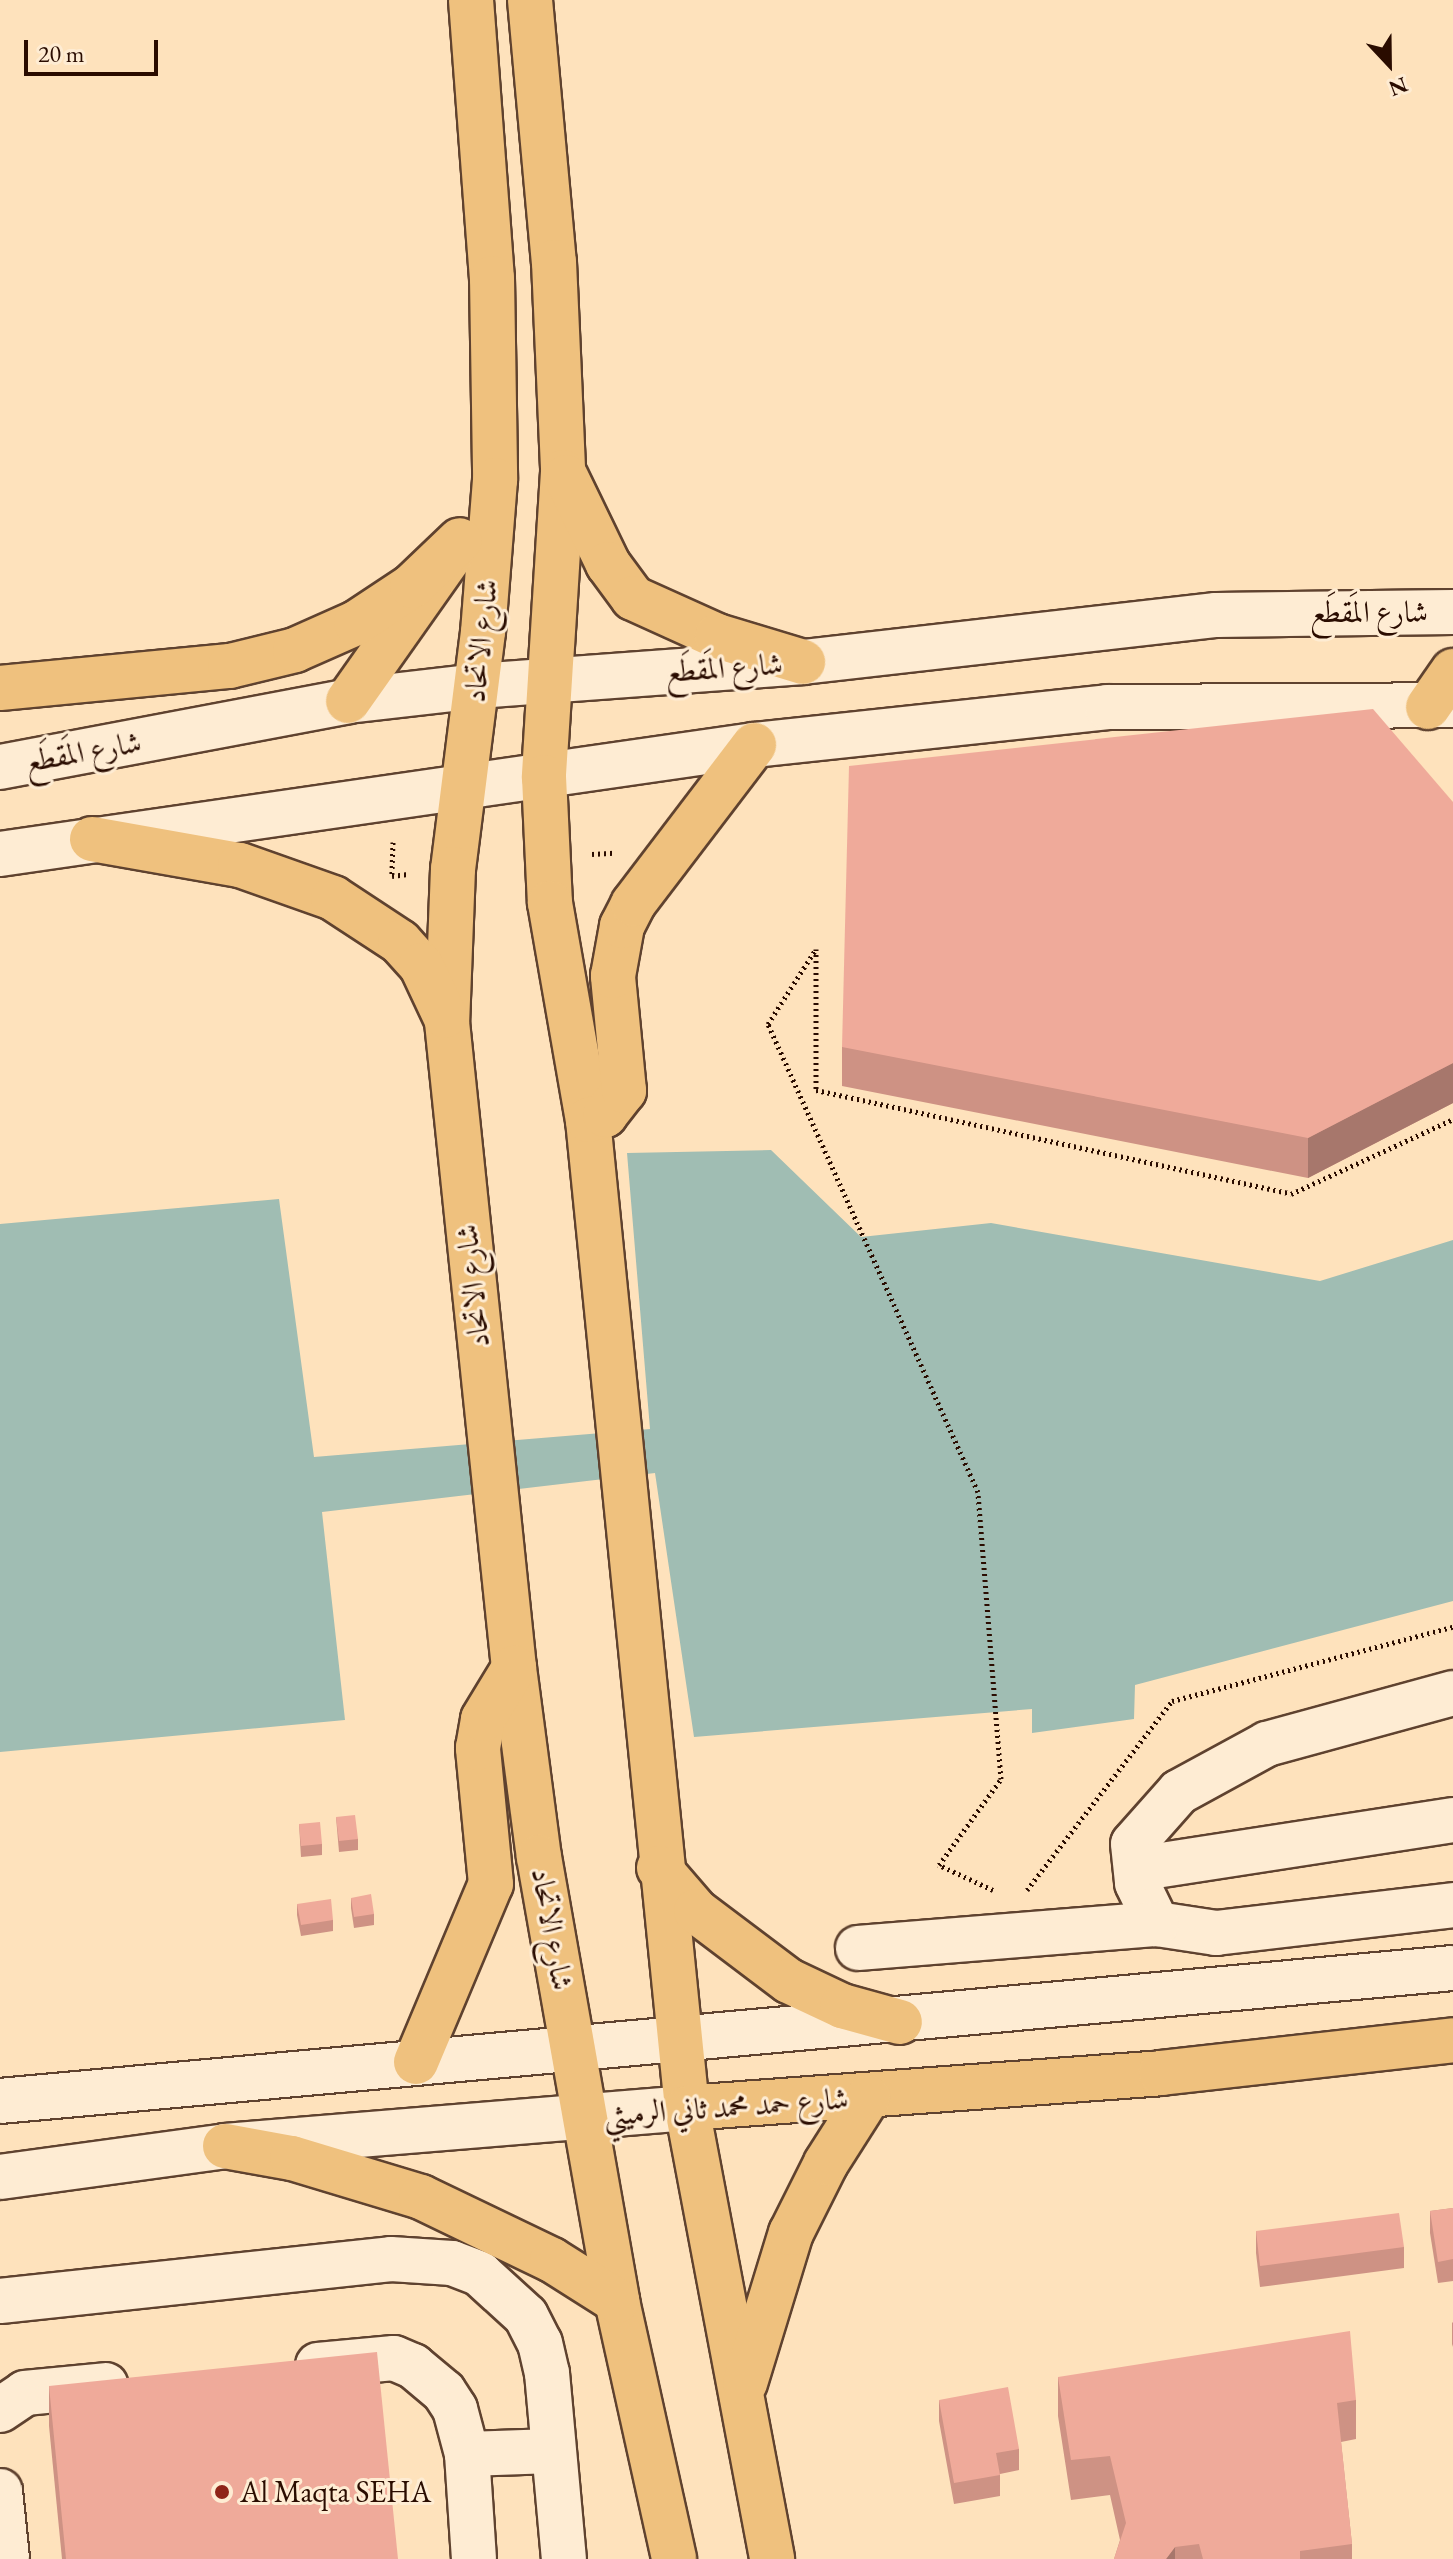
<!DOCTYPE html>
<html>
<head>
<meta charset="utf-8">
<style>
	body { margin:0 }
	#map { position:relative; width:1453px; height:2559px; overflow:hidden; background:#fee2bc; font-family:"EB Garamond",Amiri,serif }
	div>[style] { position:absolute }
	.water>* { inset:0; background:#a0bdb3 }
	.path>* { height:5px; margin-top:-2.5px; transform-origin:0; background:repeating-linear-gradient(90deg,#2a0c00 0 2px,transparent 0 6px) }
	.roads { filter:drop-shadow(2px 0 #5f422f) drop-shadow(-2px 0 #5f422f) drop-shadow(0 2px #5f422f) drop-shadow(0 -2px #5f422f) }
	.minor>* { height:44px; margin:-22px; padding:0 22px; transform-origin:22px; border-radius:22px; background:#feecd3 }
	.major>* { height:44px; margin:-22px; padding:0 22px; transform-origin:22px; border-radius:22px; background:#efc17e }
	.highway>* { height:44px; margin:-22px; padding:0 22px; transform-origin:22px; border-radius:22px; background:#efc17e }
	.wall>* { inset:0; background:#ce9284 }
	.shaded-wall>* { inset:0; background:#a7776c }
	.building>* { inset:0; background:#efaa9a }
	.dots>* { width:22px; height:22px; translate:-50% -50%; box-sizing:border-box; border:4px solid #feecd3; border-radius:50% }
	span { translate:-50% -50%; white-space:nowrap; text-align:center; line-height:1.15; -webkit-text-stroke:6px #feecd3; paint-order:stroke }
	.street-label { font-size:30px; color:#2a0c00 }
	.poi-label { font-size:30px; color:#2a0c00 }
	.left { translate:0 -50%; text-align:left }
	.north { position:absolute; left:1349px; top:24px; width:80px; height:80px; -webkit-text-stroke:6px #feecd3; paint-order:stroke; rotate:158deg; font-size:22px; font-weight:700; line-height:32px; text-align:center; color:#2a0c00 }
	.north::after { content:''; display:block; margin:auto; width:28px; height:36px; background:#2a0c00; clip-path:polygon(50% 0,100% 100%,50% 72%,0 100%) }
	.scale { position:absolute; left:24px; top:40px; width:134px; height:36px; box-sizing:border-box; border:4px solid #2a0c00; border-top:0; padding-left:10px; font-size:24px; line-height:28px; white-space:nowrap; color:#2a0c00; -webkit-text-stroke:6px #feecd3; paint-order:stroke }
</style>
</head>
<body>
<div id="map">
	<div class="water">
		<i style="clip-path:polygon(771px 1150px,861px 1237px,991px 1223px,1320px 1281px,1453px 1240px,1453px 1601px,1135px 1685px,1134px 1719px,1032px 1733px,1032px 1709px,694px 1737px,655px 1473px,322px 1512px,345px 1720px,0 1752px,0 1224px,279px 1199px,314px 1457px,650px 1429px,627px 1153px)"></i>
	</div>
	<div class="path">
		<i style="left:393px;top:842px;width:34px;rotate:92deg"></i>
		<i style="left:392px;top:876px;width:16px;rotate:-7deg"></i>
		<i style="left:592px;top:854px;width:22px;rotate:-3deg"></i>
		<i style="left:993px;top:1890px;width:60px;rotate:-155.2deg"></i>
		<i style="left:939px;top:1865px;width:106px;rotate:-54.2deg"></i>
		<i style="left:1001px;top:1779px;width:288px;rotate:-94.6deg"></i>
		<i style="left:978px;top:1492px;width:513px;rotate:-114.17deg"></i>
		<i style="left:768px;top:1024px;width:89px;rotate:-57.4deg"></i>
		<i style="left:816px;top:949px;width:141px;rotate:90deg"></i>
		<i style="left:816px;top:1090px;width:486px;rotate:12.3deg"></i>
		<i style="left:1291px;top:1194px;width:179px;rotate:-24.8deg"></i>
		<i style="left:1027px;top:1890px;width:238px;rotate:-52.5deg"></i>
		<i style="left:1172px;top:1701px;width:291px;rotate:-14.8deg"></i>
	</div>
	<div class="roads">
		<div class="minor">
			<i style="left:0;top:767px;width:354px;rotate:-10.7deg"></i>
			<i style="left:348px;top:701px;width:130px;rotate:-6.6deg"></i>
			<i style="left:477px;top:686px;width:327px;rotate:-4.2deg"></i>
			<i style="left:803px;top:662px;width:416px;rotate:-6.5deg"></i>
			<i style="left:1216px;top:615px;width:237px;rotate:-0.7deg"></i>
			<i style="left:0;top:854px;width:762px;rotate:-8.23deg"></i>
			<i style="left:754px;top:745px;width:355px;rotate:-6.1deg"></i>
			<i style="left:1107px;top:707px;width:346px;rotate:-0.3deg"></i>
			<i style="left:1453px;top:1693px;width:193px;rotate:164.7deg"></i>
			<i style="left:1267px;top:1744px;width:100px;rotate:151.4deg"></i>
			<i style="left:1179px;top:1792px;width:69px;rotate:131.5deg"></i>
			<i style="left:1133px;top:1844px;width:39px;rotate:84deg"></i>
			<i style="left:1137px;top:1883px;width:46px;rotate:64deg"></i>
			<i style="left:1157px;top:1924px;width:60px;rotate:8.7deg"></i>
			<i style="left:1216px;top:1933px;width:239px;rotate:-6.7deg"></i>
			<i style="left:1136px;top:1869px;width:321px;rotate:-8.8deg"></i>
			<i style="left:858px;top:1948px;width:300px;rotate:-4.6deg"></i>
			<i style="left:0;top:2101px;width:1459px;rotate:-5.23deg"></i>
			<i style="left:0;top:2177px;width:227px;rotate:-7.8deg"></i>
			<i style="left:225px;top:2146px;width:464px;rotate:-4.7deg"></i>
			<i style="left:0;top:2301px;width:393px;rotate:-6.1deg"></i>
			<i style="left:391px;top:2259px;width:61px;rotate:3.8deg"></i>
			<i style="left:452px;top:2263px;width:30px;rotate:21deg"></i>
			<i style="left:480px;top:2274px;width:62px;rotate:42.4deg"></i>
			<i style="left:526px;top:2316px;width:30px;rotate:63deg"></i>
			<i style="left:540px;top:2343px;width:31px;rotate:77deg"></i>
			<i style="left:547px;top:2373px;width:187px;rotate:84.8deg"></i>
			<i style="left:318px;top:2365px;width:76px;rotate:-5.3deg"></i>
			<i style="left:394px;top:2358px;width:21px;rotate:23deg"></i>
			<i style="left:413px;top:2366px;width:40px;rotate:40deg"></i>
			<i style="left:444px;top:2392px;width:20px;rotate:57deg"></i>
			<i style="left:455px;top:2409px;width:47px;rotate:75.1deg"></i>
			<i style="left:467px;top:2454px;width:105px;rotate:86.2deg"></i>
			<i style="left:0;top:2410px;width:30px;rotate:-34deg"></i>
			<i style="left:25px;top:2393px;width:81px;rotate:-5.6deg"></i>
			<i style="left:467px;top:2454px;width:86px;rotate:-2deg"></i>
			<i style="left:0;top:2491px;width:68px;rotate:84.1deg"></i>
		</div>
		<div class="major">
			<i style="left:471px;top:0;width:279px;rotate:85.7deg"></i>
			<i style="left:492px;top:278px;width:202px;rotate:89.1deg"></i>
			<i style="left:495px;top:480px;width:152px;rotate:94.5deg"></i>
			<i style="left:483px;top:632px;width:239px;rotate:97.2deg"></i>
			<i style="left:453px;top:869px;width:153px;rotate:92.2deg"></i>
			<i style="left:447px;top:1022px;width:649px;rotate:84.08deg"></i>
			<i style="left:514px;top:1668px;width:191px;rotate:82.5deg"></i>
			<i style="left:539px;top:1857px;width:451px;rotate:80deg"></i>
			<i style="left:617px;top:2301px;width:264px;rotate:77.5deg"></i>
			<i style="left:530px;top:0;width:263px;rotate:84.8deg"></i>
			<i style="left:554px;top:262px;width:210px;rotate:87.5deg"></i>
			<i style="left:563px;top:472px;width:306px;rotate:93.6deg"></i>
			<i style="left:544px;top:777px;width:126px;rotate:87.3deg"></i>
			<i style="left:550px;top:903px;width:220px;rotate:80.1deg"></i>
			<i style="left:588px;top:1120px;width:993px;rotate:84.28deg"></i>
			<i style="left:687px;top:2108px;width:459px;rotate:79.3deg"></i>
			<i style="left:566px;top:477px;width:97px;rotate:64.2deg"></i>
			<i style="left:608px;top:564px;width:42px;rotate:53.7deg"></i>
			<i style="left:633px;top:598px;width:92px;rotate:24.3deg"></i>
			<i style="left:717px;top:636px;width:90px;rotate:16.8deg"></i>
			<i style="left:348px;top:701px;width:175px;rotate:-54.8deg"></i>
			<i style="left:92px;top:839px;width:150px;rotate:10deg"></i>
			<i style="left:240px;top:865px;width:99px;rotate:19.5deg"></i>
			<i style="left:333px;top:898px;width:80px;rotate:33.3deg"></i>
			<i style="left:400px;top:942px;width:31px;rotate:48deg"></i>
			<i style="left:421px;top:965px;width:56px;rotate:64.8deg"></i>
			<i style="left:588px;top:1120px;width:18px;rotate:-16deg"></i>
			<i style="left:605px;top:1115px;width:31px;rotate:-52deg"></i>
			<i style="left:624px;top:1091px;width:116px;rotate:-95.5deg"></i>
			<i style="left:613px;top:976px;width:51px;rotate:-79.8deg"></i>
			<i style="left:622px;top:926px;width:25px;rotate:-63deg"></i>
			<i style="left:633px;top:904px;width:200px;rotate:-52.7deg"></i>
			<i style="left:659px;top:1868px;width:57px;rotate:49.3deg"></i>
			<i style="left:696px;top:1911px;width:116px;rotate:37deg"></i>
			<i style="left:789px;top:1981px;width:59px;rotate:25.3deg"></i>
			<i style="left:842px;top:2006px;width:60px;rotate:15.4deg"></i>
			<i style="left:416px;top:2062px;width:193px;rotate:-67.2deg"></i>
			<i style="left:491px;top:1884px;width:137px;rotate:-95.5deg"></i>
			<i style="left:478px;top:1748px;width:29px;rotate:-80deg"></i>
			<i style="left:483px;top:1719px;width:60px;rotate:-58.7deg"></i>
			<i style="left:687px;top:2108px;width:475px;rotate:-4.2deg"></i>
			<i style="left:1161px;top:2073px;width:294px;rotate:-6.4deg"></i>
			<i style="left:225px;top:2146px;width:68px;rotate:10.2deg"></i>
			<i style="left:292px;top:2158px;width:135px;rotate:16.8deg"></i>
			<i style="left:421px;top:2197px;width:145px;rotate:25.7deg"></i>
			<i style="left:552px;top:2260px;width:77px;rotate:32.2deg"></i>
			<i style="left:745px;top:2383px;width:157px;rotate:-73deg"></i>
			<i style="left:791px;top:2233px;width:78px;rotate:-63.4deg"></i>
			<i style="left:826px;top:2163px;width:78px;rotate:-57.5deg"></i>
		</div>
		<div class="highway">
			<i style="left:0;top:688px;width:231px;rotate:-5.5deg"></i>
			<i style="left:230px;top:666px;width:67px;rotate:-13.8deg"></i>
			<i style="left:295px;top:650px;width:67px;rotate:-23.9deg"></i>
			<i style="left:356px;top:623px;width:67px;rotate:-33.5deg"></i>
			<i style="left:412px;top:586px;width:66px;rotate:-43.8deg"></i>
			<i style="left:1428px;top:707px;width:44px;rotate:-55.2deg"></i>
		</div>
	</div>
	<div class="wall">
		<i style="clip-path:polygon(1453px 802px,1453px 1103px,1308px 1178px,842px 1086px,842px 1047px)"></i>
		<i style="clip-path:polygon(336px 1817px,358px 1839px,358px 1850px,339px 1852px)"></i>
		<i style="clip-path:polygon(299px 1824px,322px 1844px,322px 1855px,301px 1857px)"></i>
		<i style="clip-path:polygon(351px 1898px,374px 1914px,374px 1925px,354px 1928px,351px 1908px)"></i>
		<i style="clip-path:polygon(297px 1904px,333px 1920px,333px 1931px,301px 1936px,297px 1915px)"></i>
		<i style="clip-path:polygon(1453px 2208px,1453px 2281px,1438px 2283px,1430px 2233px,1430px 2211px)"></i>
		<i style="clip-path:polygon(1256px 2231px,1404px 2247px,1404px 2268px,1260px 2287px,1256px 2253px)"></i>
		<i style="clip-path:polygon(1453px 2322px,1453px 2347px,1452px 2344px,1452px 2323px)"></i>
		<i style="clip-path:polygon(1058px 2377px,1356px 2400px,1356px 2439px,1341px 2442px,1352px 2544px,1352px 2559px,1114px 2559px,1120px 2540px,1110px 2495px,1071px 2500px,1058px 2416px)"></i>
		<i style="clip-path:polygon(49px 2386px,398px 2559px,62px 2559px,49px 2426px)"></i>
		<i style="clip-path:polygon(939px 2400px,1019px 2449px,1019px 2470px,1000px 2474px,1000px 2496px,954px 2504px,939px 2421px)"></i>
	</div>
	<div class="shaded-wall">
		<i style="clip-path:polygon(1453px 1063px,1453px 1103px,1308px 1178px,1308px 1138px)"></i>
		<i style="clip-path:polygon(1175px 2547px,1175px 2559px,1166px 2559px)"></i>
	</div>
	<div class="building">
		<i style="clip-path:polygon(1373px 709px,1453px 802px,1453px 1063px,1308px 1138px,842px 1047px,849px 766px)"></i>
		<i style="clip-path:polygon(355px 1815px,358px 1839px,339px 1841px,336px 1817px)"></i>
		<i style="clip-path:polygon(320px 1822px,322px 1844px,301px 1846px,299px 1824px)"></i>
		<i style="clip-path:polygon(371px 1894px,374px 1914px,354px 1917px,351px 1898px)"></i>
		<i style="clip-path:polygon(331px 1899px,333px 1920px,301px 1925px,297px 1904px)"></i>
		<i style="clip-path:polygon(1453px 2208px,1453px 2259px,1438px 2262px,1430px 2211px)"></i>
		<i style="clip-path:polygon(1399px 2213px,1404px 2247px,1260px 2266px,1256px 2231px)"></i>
		<i style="clip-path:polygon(1350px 2331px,1356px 2400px,1337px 2403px,1352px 2544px,1300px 2551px,1300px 2559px,1203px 2559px,1199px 2544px,1175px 2547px,1166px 2559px,1114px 2559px,1126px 2523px,1110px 2456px,1071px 2460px,1058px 2377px)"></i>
		<i style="clip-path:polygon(377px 2352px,398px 2559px,66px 2559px,49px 2386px)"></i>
		<i style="clip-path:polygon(1008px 2387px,1019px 2449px,996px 2453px,1000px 2475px,954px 2483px,939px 2400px)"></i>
	</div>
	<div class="dots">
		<i style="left:222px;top:2492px;background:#8f2418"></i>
	</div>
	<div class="street-label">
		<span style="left:1369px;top:612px">شارع المَقطَع</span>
		<span style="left:481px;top:641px;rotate:-84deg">شارع الاتحاد</span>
		<span style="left:724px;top:668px;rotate:-4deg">شارع المَقطَع</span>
		<span style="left:83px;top:752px;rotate:-10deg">شارع المَقطَع</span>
		<span style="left:473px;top:1286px;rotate:-96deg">شارع الاتحاد</span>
		<span style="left:552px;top:1929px;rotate:80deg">شارع الاتحاد</span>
		<span style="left:726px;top:2107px;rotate:-4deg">شارع حمد محمد ثاني الرميثي</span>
	</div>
	<div class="poi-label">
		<span class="left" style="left:240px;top:2492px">Al Maqta SEHA</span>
	</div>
	<div class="north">N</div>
	<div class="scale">20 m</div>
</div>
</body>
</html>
